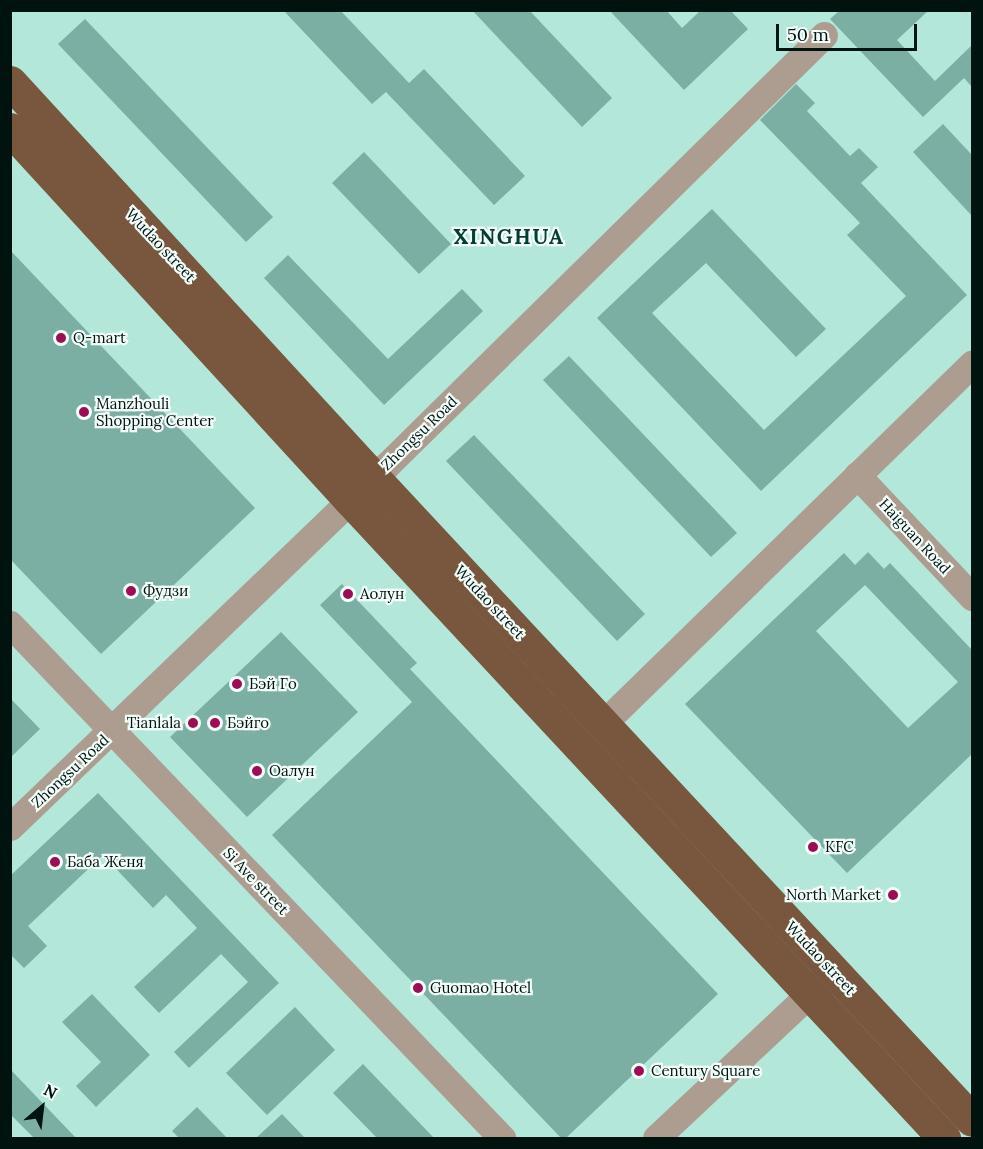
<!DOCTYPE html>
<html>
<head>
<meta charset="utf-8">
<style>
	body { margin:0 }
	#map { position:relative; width:983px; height:1149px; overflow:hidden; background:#b2e7da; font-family:Lora,serif }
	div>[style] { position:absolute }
	.building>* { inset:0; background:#7cafa3 }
	.minor>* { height:27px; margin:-13.5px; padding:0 13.5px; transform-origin:13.5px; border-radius:13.5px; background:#ad9d91 }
	.highway>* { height:33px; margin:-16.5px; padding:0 16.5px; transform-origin:16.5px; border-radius:16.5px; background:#78573e }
	.dots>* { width:16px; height:16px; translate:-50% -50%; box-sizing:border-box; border:3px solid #f3fefb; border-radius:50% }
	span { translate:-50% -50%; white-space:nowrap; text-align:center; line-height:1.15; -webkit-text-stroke:4.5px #f3fefb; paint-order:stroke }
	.street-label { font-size:15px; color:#01130f }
	.poi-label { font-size:15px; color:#01130f }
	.left { translate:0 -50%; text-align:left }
	.right { translate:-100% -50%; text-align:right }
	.district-label { font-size:21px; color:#023c33; font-weight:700; letter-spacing:1.5px }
	.frame { position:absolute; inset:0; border:12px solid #01130f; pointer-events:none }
	.north { position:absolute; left:12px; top:1077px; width:60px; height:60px; -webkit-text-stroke:4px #f3fefb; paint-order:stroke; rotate:28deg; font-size:16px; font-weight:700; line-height:24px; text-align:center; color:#01130f }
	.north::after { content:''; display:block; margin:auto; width:21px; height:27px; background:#01130f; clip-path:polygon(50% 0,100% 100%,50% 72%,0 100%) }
	.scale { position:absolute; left:776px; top:24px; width:141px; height:27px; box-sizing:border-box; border:3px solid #01130f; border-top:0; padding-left:8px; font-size:18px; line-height:21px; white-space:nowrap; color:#01130f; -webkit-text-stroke:4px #f3fefb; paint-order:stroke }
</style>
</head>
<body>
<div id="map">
	<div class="building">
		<i style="clip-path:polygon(283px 10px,340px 10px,409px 83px,424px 69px,525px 176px,494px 205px,386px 92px,372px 104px)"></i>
		<i style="clip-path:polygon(472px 10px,529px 10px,612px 98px,582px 127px)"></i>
		<i style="clip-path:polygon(609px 10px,666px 10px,682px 28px,701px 10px,730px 10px,748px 29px,684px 90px)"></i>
		<i style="clip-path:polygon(840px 10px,929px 10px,897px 40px,935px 81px,972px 45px,972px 87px,964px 78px,923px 117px,830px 19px)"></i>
		<i style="clip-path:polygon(85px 19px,273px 217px,246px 242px,58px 44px)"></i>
		<i style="clip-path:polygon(796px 84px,815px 103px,807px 111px,850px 156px,859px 148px,878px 167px,861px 183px,967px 295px,761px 491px,597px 318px,712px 209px,826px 329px,796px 357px,706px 263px,652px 313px,764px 430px,906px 296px,847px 235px,860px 223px,760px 120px)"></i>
		<i style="clip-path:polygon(943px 124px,972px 155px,972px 216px,913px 152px)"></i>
		<i style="clip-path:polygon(364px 152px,451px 244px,419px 274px,332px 183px)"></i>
		<i style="clip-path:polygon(10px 250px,255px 508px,101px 654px,10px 559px)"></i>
		<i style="clip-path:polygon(288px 255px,388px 359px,462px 289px,483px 311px,384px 405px,264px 278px)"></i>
		<i style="clip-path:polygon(569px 356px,737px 533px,711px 557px,543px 380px)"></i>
		<i style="clip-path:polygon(474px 435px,645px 614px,617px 641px,446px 461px)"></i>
		<i style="clip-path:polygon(evenodd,868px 552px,884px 569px,890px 563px,972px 650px,972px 754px,847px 873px,685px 704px,844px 553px,855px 565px,868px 552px,865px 585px,958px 682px,908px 728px,816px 631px,865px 585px)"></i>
		<i style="clip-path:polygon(342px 584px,417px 663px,410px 669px,718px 994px,566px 1138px,561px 1138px,272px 835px,412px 702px,320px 605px)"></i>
		<i style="clip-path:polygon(281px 632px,358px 712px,247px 817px,170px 737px)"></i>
		<i style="clip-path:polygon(10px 698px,40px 729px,10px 758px)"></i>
		<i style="clip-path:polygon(98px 793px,279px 983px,189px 1068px,174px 1052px,248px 982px,221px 954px,159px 1013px,134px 987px,197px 928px,166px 895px,153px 908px,103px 855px,28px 926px,47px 946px,24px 968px,10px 954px,10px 876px)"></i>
		<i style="clip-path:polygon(92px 994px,150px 1055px,96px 1107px,76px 1086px,101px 1062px,62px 1022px)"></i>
		<i style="clip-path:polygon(295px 1007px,335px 1050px,267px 1115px,226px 1073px)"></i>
		<i style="clip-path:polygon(363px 1064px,434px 1138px,377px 1138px,333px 1093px)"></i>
		<i style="clip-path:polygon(10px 1069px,76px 1138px,34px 1138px,10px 1114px)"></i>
		<i style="clip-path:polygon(197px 1107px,227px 1138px,179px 1138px,172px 1131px)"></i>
		<i style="clip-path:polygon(282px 1114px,305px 1138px,256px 1138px)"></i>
	</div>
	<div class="minor">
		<i style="left:857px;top:475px;width:168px;rotate:46.7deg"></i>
		<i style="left:10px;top:624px;width:712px;rotate:46.25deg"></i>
		<i style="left:617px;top:710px;width:496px;rotate:-44.3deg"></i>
		<i style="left:10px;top:827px;width:523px;rotate:-43.84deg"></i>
		<i style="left:387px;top:465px;width:613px;rotate:-44.54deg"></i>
		<i style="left:656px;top:1138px;width:231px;rotate:-43.2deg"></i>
	</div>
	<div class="highway">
		<i style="left:10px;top:82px;width:538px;rotate:47.41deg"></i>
		<i style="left:374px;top:478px;width:877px;rotate:47.03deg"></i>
		<i style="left:10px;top:129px;width:503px;rotate:47.5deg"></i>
		<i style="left:350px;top:500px;width:872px;rotate:47.05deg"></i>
	</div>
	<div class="dots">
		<i style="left:61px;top:338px;background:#9e0c56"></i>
		<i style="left:84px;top:412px;background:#9e0c56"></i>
		<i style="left:131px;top:591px;background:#9e0c56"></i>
		<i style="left:348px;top:594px;background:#9e0c56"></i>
		<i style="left:237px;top:684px;background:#9e0c56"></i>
		<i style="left:193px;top:723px;background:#9e0c56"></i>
		<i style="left:215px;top:723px;background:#9e0c56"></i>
		<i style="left:257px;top:771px;background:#9e0c56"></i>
		<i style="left:813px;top:847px;background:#9e0c56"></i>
		<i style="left:55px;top:862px;background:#9e0c56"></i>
		<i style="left:893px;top:895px;background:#9e0c56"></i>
		<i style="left:418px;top:988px;background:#9e0c56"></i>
		<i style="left:639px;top:1071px;background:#9e0c56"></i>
	</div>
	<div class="street-label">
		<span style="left:161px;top:245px;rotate:47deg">Wudao street</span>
		<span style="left:419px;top:433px;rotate:-44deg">Zhongsu Road</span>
		<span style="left:915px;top:536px;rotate:47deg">Haiguan Road</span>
		<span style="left:490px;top:602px;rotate:47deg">Wudao street</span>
		<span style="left:70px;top:771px;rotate:-43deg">Zhongsu Road</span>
		<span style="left:256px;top:881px;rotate:46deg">Si Ave street</span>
		<span style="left:821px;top:958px;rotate:47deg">Wudao street</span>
	</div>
	<div class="poi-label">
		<span class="left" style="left:73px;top:338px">Q-mart</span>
		<span class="left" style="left:96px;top:412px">Manzhouli<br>Shopping Center</span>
		<span class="left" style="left:143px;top:591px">Фудзи</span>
		<span class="left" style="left:360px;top:594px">Аолун</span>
		<span class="left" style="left:249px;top:684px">Бэй Го</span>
		<span class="right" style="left:181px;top:723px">Tianlala</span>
		<span class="left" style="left:227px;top:723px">Бэйго</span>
		<span class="left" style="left:269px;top:771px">Оалун</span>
		<span class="left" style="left:825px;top:847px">KFC</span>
		<span class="left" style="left:67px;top:862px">Баба Женя</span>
		<span class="right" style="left:881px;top:895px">North Market</span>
		<span class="left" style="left:430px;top:988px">Guomao Hotel</span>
		<span class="left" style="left:651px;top:1071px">Century Square</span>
	</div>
	<div class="district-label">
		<span style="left:509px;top:237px">XINGHUA</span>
	</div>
	<div class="frame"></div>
	<div class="north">N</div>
	<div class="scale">50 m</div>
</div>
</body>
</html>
